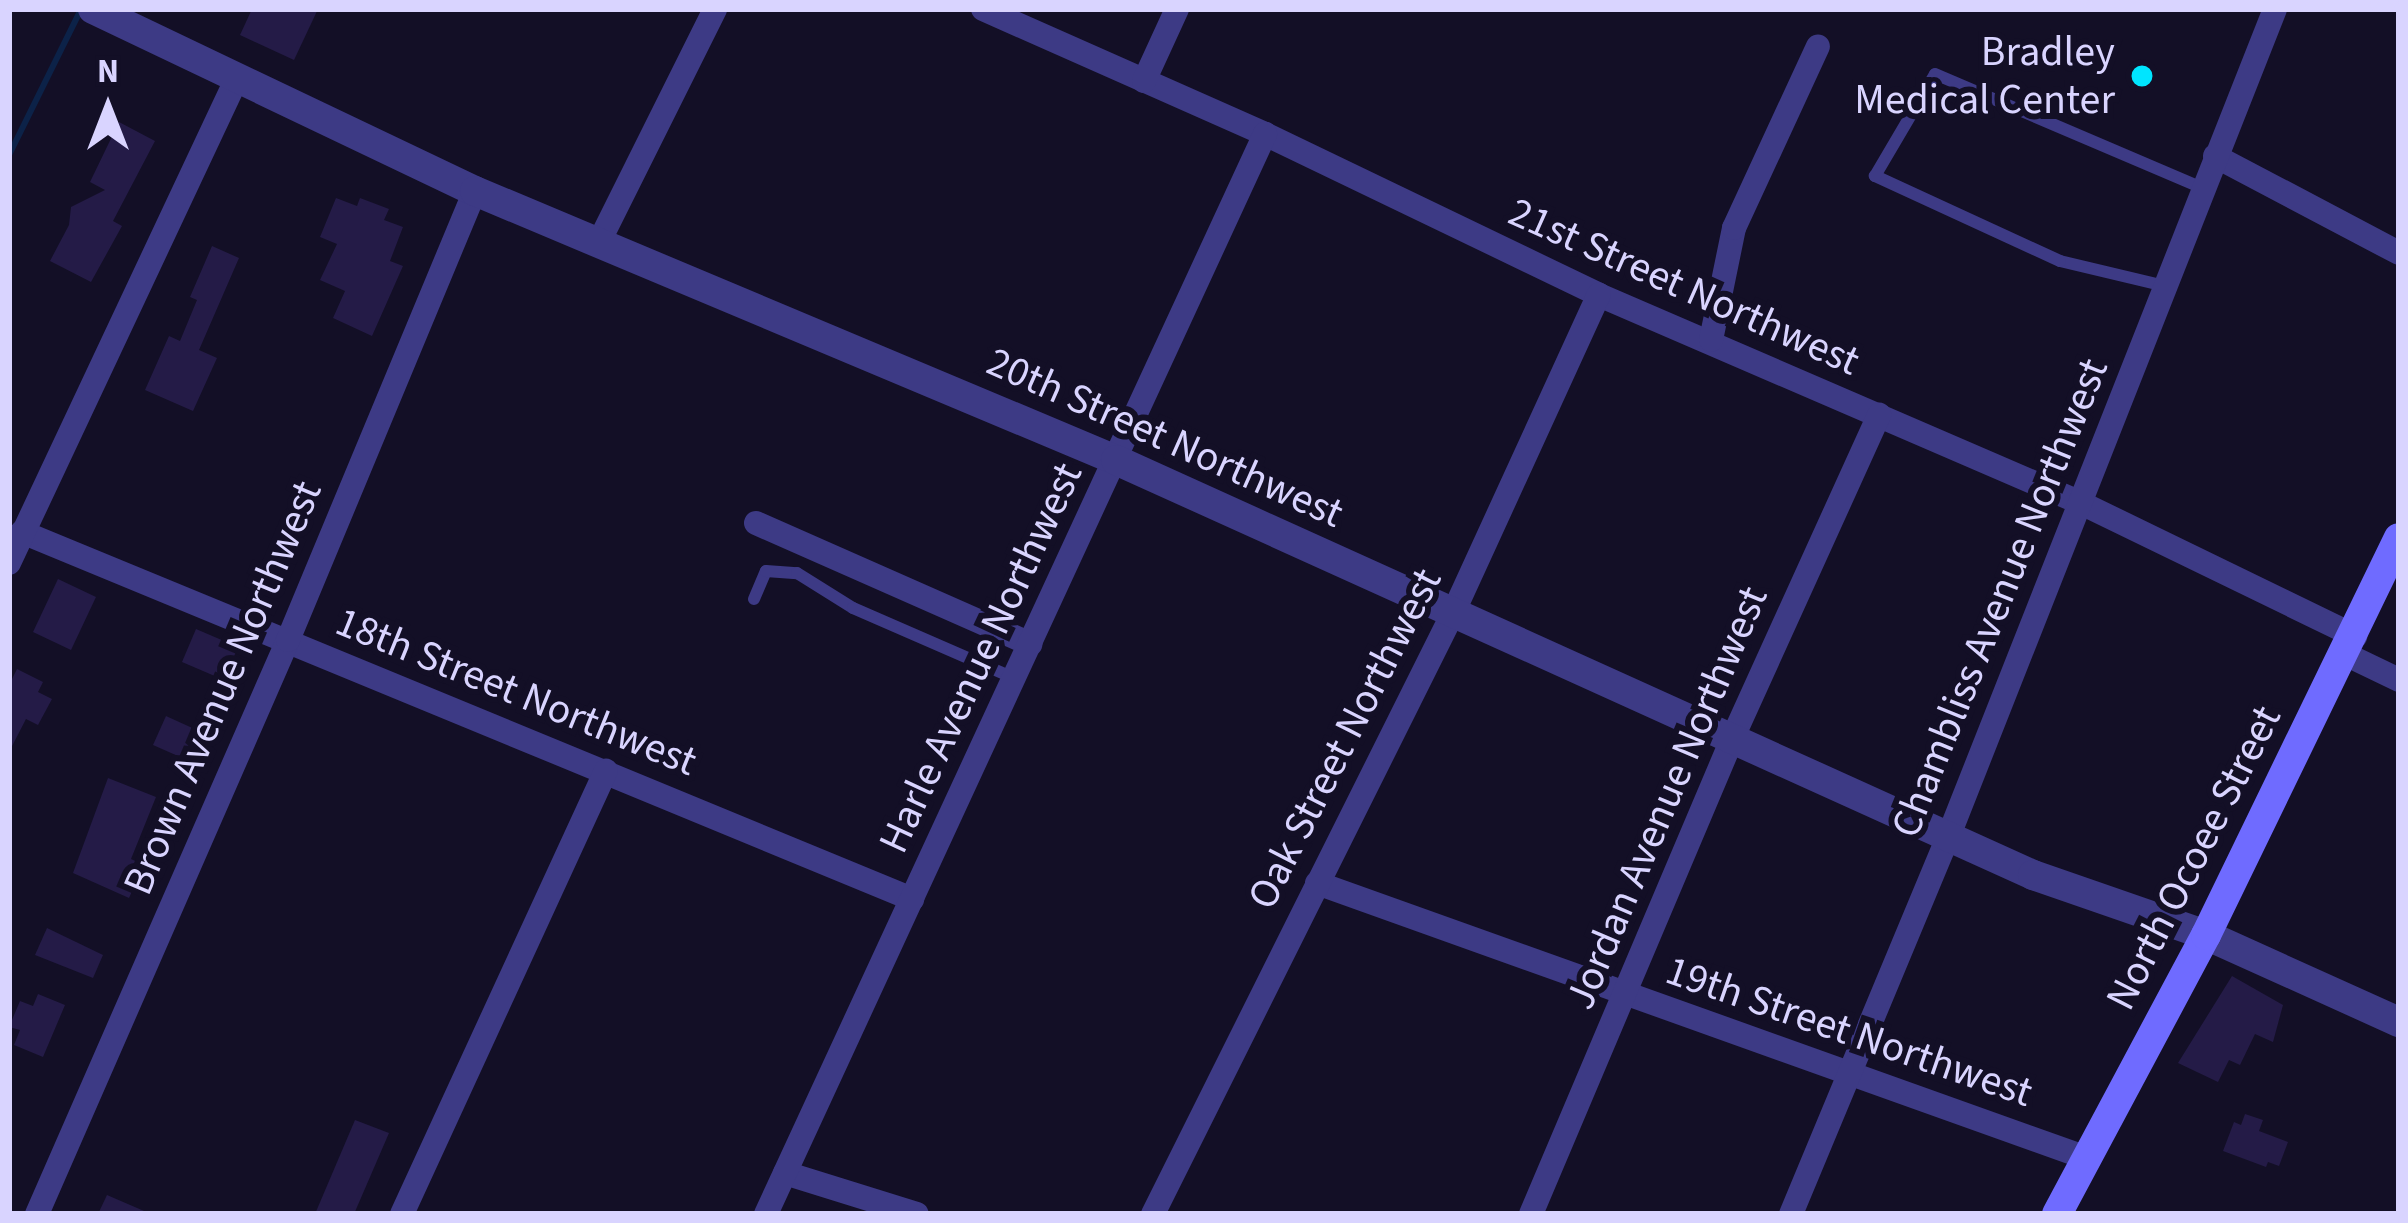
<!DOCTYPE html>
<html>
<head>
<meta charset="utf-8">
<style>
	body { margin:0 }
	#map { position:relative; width:2408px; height:1223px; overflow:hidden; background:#130f26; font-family:"Source Sans 3",sans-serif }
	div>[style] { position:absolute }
	.stream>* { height:6px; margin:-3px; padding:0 3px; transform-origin:3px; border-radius:3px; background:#0c2248 }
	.building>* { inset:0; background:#241b47 }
	.service>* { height:12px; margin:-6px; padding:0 6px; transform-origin:6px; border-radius:6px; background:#3d3a85 }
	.minor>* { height:24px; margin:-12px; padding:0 12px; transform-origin:12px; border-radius:12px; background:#3d3a85 }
	.tertiary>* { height:30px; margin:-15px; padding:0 15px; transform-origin:15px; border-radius:15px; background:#3d3a85 }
	.secondary>* { height:30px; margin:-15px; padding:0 15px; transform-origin:15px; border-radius:15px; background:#6f6bff }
	.dots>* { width:33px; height:33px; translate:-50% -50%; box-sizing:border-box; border:6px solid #130f26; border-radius:50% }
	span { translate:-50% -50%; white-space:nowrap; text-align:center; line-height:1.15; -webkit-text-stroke:12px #130f26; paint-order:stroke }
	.poi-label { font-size:42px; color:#d9d4ff }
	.right { translate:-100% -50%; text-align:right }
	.street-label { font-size:42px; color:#d9d4ff }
	.frame { position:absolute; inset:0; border:12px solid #d9d4ff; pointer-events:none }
	.north { position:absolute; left:48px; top:48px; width:120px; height:120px; -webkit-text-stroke:9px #130f26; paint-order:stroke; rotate:0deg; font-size:33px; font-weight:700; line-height:48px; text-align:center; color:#d9d4ff }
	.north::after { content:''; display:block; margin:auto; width:42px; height:54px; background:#d9d4ff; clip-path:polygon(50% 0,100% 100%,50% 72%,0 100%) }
</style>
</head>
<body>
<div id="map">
	<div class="stream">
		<i style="left:9px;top:155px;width:163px;rotate:-63.7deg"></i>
	</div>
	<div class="building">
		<i style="clip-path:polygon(252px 9px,318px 9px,294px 60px,240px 35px)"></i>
		<i style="clip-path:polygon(119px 122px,155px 141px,113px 221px,122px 226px,91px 282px,50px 261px,69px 225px,71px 207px,105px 190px,90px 182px)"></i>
		<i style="clip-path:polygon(336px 198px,357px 206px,360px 198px,389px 209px,384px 220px,403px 227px,390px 261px,403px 266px,372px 336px,333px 318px,345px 291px,320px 280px,337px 244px,320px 237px)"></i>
		<i style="clip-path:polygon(212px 246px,239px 258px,199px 350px,217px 358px,193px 411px,145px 390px,169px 336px,180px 341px,197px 300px,190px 297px)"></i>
		<i style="clip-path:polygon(58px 579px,96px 597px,71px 650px,33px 632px)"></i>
		<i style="clip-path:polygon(196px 629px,238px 647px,224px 680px,182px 662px)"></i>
		<i style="clip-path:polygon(17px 669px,43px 682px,38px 692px,52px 699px,38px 725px,26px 719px,9px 752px,9px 685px)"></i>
		<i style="clip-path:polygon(166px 716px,199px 731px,187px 760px,153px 745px)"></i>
		<i style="clip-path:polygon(108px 778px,156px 797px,131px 859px,144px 865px,129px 898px,73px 873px)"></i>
		<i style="clip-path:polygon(47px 928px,103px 955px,93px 978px,35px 955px)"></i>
		<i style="clip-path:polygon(2232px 976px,2283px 1005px,2273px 1042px,2255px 1034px,2240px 1065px,2229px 1060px,2218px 1082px,2178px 1063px)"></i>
		<i style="clip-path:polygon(38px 994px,65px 1005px,43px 1057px,14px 1045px,20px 1030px,9px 1027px,20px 1001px,33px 1006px)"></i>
		<i style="clip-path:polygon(2245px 1114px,2263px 1120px,2259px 1131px,2288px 1142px,2279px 1166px,2268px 1162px,2266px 1167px,2223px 1151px,2234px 1122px,2241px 1125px)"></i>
		<i style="clip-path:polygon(355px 1120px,389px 1133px,354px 1214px,315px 1214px)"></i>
		<i style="clip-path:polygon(107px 1195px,151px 1214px,98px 1214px)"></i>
	</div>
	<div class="service">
		<i style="left:2165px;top:286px;width:108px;rotate:-166.6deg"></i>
		<i style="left:2060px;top:261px;width:204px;rotate:-155.3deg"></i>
		<i style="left:1875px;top:176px;width:118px;rotate:-59.5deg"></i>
		<i style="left:1935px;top:74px;width:290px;rotate:23.1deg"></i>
		<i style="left:754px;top:599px;width:30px;rotate:-67deg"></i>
		<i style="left:766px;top:571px;width:31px;rotate:4deg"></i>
		<i style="left:797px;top:573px;width:66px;rotate:32deg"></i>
		<i style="left:853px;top:608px;width:176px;rotate:23.5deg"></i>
	</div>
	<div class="minor">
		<i style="left:983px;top:9px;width:308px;rotate:23.9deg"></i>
		<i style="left:1265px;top:134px;width:371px;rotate:25.7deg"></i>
		<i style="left:1599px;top:295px;width:525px;rotate:23.34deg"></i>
		<i style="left:2081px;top:503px;width:305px;rotate:25.9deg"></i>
		<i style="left:1144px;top:81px;width:79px;rotate:-65.4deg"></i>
		<i style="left:2215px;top:156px;width:208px;rotate:27.8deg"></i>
		<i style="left:598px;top:244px;width:263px;rotate:-63.5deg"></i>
		<i style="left:1711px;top:340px;width:114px;rotate:-78.4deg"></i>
		<i style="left:1734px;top:228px;width:200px;rotate:-65.2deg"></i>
		<i style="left:756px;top:523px;width:300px;rotate:23.8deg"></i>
		<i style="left:22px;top:532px;width:963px;rotate:22.41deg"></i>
		<i style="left:9px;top:563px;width:536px;rotate:-64.82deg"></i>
		<i style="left:2345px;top:654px;width:60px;rotate:25.7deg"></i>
		<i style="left:1317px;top:883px;width:814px;rotate:19.66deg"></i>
		<i style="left:785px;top:1173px;width:138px;rotate:17.3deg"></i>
		<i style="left:37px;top:1214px;width:626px;rotate:-66.38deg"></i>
		<i style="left:288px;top:640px;width:486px;rotate:-67.4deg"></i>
		<i style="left:402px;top:1214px;width:488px;rotate:-65.3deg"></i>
		<i style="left:766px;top:1214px;width:1190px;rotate:-65.2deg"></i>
		<i style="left:1153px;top:1214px;width:674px;rotate:-63.47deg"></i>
		<i style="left:1454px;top:611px;width:348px;rotate:-65.4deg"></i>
		<i style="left:1531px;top:1214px;width:518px;rotate:-67.05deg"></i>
		<i style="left:1733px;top:737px;width:354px;rotate:-65.6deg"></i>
		<i style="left:1791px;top:1214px;width:411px;rotate:-67.4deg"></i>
		<i style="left:1949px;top:835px;width:888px;rotate:-68.46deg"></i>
	</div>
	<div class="tertiary">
		<i style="left:93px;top:9px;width:423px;rotate:25.5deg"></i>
		<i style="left:475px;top:191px;width:695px;rotate:22.77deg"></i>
		<i style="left:1116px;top:460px;width:1007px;rotate:24.35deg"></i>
		<i style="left:2033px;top:875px;width:183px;rotate:19.1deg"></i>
		<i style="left:2206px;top:935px;width:212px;rotate:24.3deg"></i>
	</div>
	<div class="secondary">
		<i style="left:2057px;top:1214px;width:316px;rotate:-61.9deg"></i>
		<i style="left:2206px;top:935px;width:441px;rotate:-64.1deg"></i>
	</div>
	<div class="dots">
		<i style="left:2142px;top:76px;background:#00e5ff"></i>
	</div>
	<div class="poi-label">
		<span class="right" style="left:2115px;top:76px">Bradley<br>Medical Center</span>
	</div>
	<div class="street-label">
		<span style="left:1684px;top:287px;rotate:24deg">21st Street Northwest</span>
		<span style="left:1165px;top:438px;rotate:24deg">20th Street Northwest</span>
		<span style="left:2000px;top:598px;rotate:-68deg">Chambliss Avenue Northwest</span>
		<span style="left:981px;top:658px;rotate:-65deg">Harle Avenue Northwest</span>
		<span style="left:223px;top:688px;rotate:-67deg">Brown Avenue Northwest</span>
		<span style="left:516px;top:692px;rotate:22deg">18th Street Northwest</span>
		<span style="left:1345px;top:739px;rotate:-63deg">Oak Street Northwest</span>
		<span style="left:1667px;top:798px;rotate:-67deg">Jordan Avenue Northwest</span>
		<span style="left:2194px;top:858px;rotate:-63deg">North Ocoee Street</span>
		<span style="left:1849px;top:1032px;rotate:19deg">19th Street Northwest</span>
	</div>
	<div class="frame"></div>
	<div class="north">N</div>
</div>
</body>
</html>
